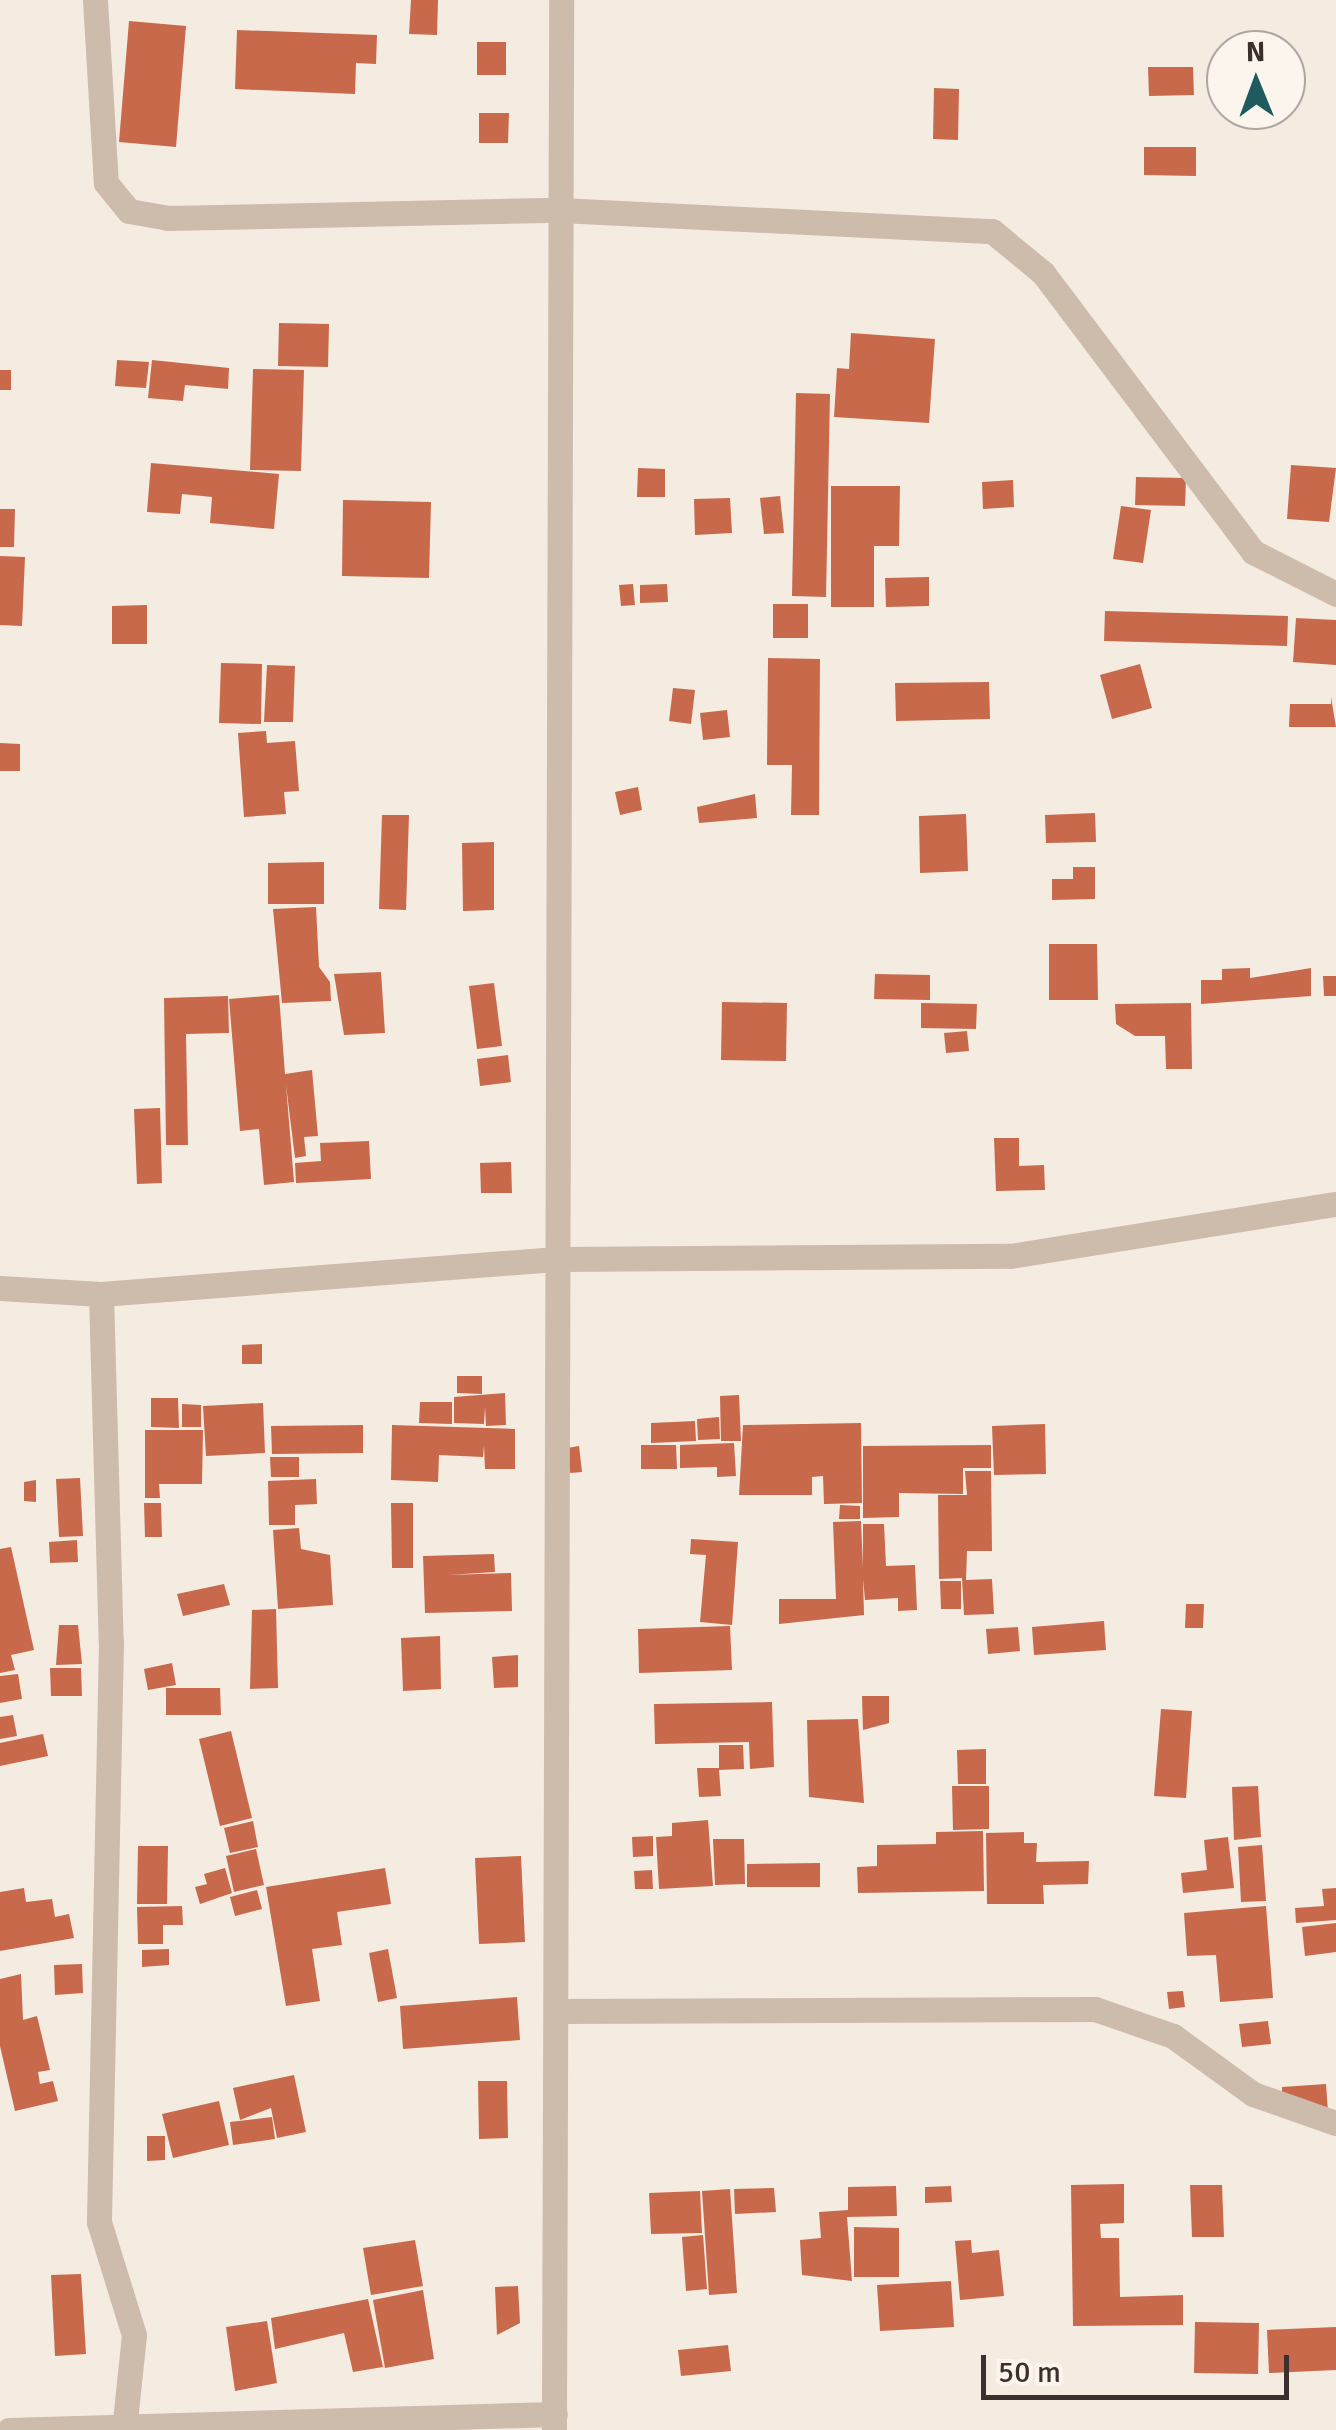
<!DOCTYPE html>
<html>
<head>
<meta charset="utf-8">
<style>
	body { margin:0 }
	#map { position:relative; width:1336px; height:2430px; overflow:hidden; background:#f4ebe1; font-family:Signika,sans-serif }
	div>[style] { position:absolute }
	.building>* { inset:0; background:#c8694b }
	.minor>* { height:25px; margin:-12.5px; padding:0 12.5px; transform-origin:12.5px; border-radius:12.5px; background:#cdbbac }
	span { translate:-50% -50%; white-space:nowrap; text-align:center; line-height:1.15; -webkit-text-stroke:8px #fbf5ee; paint-order:stroke }
	.north { position:absolute; left:1206px; top:30px; width:100px; height:100px; box-sizing:border-box; background:#fbf5ee; border:2px solid #aea6a0; border-radius:50%; rotate:359deg; font-size:28px; font-weight:700; line-height:40px; text-align:center; color:#3b302b }
	.north::after { content:''; display:block; margin:auto; width:35px; height:45px; background:#1f5a5e; clip-path:polygon(50% 0,100% 100%,50% 72%,0 100%) }
	.scale { position:absolute; left:981px; top:2355px; width:308px; height:45px; box-sizing:border-box; border:5px solid #3b302b; border-top:0; padding-left:12px; font-size:30px; line-height:35px; white-space:nowrap; color:#3b302b; -webkit-text-stroke:8px #fbf5ee; paint-order:stroke }
</style>
</head>
<body>
<div id="map">
	<div class="building">
		<i style="clip-path:polygon(411px 0,438px 0,437px 35px,409px 34px)"></i>
		<i style="clip-path:polygon(129px 21px,186px 26px,176px 147px,119px 142px)"></i>
		<i style="clip-path:polygon(237px 30px,377px 35px,376px 64px,356px 63px,355px 94px,235px 89px)"></i>
		<i style="clip-path:polygon(477px 42px,506px 42px,506px 75px,477px 75px)"></i>
		<i style="clip-path:polygon(1148px 67px,1193px 67px,1194px 95px,1149px 96px)"></i>
		<i style="clip-path:polygon(934px 88px,959px 89px,958px 140px,933px 139px)"></i>
		<i style="clip-path:polygon(479px 113px,509px 113px,508px 143px,479px 143px)"></i>
		<i style="clip-path:polygon(1144px 147px,1196px 147px,1196px 176px,1144px 175px)"></i>
		<i style="clip-path:polygon(279px 323px,329px 324px,328px 367px,278px 366px)"></i>
		<i style="clip-path:polygon(851px 333px,935px 339px,929px 423px,834px 417px,837px 368px,849px 369px)"></i>
		<i style="clip-path:polygon(117px 360px,149px 362px,146px 388px,115px 386px)"></i>
		<i style="clip-path:polygon(152px 360px,229px 368px,228px 389px,185px 385px,183px 401px,148px 398px)"></i>
		<i style="clip-path:polygon(253px 369px,304px 370px,301px 471px,250px 470px)"></i>
		<i style="clip-path:polygon(0 370px,11px 370px,11px 390px,0 390px)"></i>
		<i style="clip-path:polygon(796px 393px,830px 394px,826px 597px,792px 596px)"></i>
		<i style="clip-path:polygon(151px 463px,279px 474px,274px 529px,210px 523px,212px 497px,182px 494px,180px 514px,147px 512px)"></i>
		<i style="clip-path:polygon(1291px 465px,1336px 468px,1329px 522px,1287px 519px)"></i>
		<i style="clip-path:polygon(638px 468px,665px 469px,665px 497px,637px 497px)"></i>
		<i style="clip-path:polygon(1136px 477px,1186px 478px,1185px 506px,1135px 505px)"></i>
		<i style="clip-path:polygon(1013px 480px,1014px 507px,983px 509px,982px 482px)"></i>
		<i style="clip-path:polygon(831px 486px,900px 486px,899px 546px,874px 546px,874px 607px,831px 607px)"></i>
		<i style="clip-path:polygon(780px 496px,784px 533px,764px 534px,760px 498px)"></i>
		<i style="clip-path:polygon(730px 498px,732px 533px,695px 535px,694px 499px)"></i>
		<i style="clip-path:polygon(343px 500px,431px 502px,429px 578px,342px 576px)"></i>
		<i style="clip-path:polygon(1121px 506px,1151px 510px,1143px 563px,1113px 559px)"></i>
		<i style="clip-path:polygon(0 509px,15px 509px,14px 547px,0 547px)"></i>
		<i style="clip-path:polygon(0 556px,25px 557px,22px 626px,0 625px)"></i>
		<i style="clip-path:polygon(929px 577px,929px 606px,886px 607px,885px 578px)"></i>
		<i style="clip-path:polygon(633px 584px,635px 605px,621px 606px,619px 585px)"></i>
		<i style="clip-path:polygon(667px 584px,668px 602px,640px 603px,640px 585px)"></i>
		<i style="clip-path:polygon(773px 604px,808px 604px,808px 638px,773px 638px)"></i>
		<i style="clip-path:polygon(147px 605px,147px 644px,112px 644px,112px 606px)"></i>
		<i style="clip-path:polygon(1105px 611px,1288px 616px,1287px 646px,1104px 641px)"></i>
		<i style="clip-path:polygon(1296px 618px,1336px 620px,1336px 665px,1293px 662px)"></i>
		<i style="clip-path:polygon(768px 658px,820px 659px,819px 815px,791px 815px,792px 765px,767px 765px)"></i>
		<i style="clip-path:polygon(221px 663px,262px 664px,261px 724px,219px 723px)"></i>
		<i style="clip-path:polygon(1140px 664px,1152px 708px,1112px 719px,1100px 675px)"></i>
		<i style="clip-path:polygon(267px 665px,295px 666px,293px 722px,264px 722px)"></i>
		<i style="clip-path:polygon(989px 682px,990px 719px,896px 721px,895px 683px)"></i>
		<i style="clip-path:polygon(673px 688px,695px 690px,691px 724px,669px 721px)"></i>
		<i style="clip-path:polygon(1331px 697px,1336px 727px,1289px 727px,1290px 704px,1331px 704px)"></i>
		<i style="clip-path:polygon(727px 710px,730px 737px,703px 740px,700px 713px)"></i>
		<i style="clip-path:polygon(266px 731px,267px 743px,295px 741px,299px 791px,284px 792px,286px 814px,244px 817px,238px 733px)"></i>
		<i style="clip-path:polygon(0 743px,20px 744px,20px 771px,0 771px)"></i>
		<i style="clip-path:polygon(638px 787px,642px 810px,620px 815px,615px 792px)"></i>
		<i style="clip-path:polygon(755px 794px,757px 818px,699px 823px,697px 807px)"></i>
		<i style="clip-path:polygon(1095px 813px,1096px 842px,1046px 843px,1045px 815px)"></i>
		<i style="clip-path:polygon(966px 814px,968px 871px,920px 873px,919px 816px)"></i>
		<i style="clip-path:polygon(382px 815px,409px 815px,406px 910px,379px 909px)"></i>
		<i style="clip-path:polygon(494px 842px,494px 910px,463px 911px,462px 843px)"></i>
		<i style="clip-path:polygon(324px 862px,324px 904px,268px 904px,268px 863px)"></i>
		<i style="clip-path:polygon(1073px 867px,1095px 867px,1095px 899px,1052px 900px,1052px 879px,1073px 879px)"></i>
		<i style="clip-path:polygon(316px 907px,319px 967px,330px 982px,331px 1001px,282px 1003px,273px 909px)"></i>
		<i style="clip-path:polygon(1049px 944px,1097px 944px,1098px 1000px,1049px 1000px)"></i>
		<i style="clip-path:polygon(1250px 968px,1250px 978px,1311px 968px,1311px 996px,1201px 1004px,1201px 980px,1222px 980px,1222px 969px)"></i>
		<i style="clip-path:polygon(381px 972px,385px 1033px,344px 1035px,334px 974px)"></i>
		<i style="clip-path:polygon(875px 974px,930px 975px,930px 1000px,874px 999px)"></i>
		<i style="clip-path:polygon(1323px 976px,1336px 976px,1336px 996px,1324px 996px)"></i>
		<i style="clip-path:polygon(494px 983px,502px 1046px,477px 1049px,469px 986px)"></i>
		<i style="clip-path:polygon(279px 995px,285px 1074px,312px 1070px,318px 1136px,304px 1137px,306px 1156px,295px 1158px,286px 1085px,294px 1182px,264px 1185px,259px 1129px,240px 1131px,229px 999px)"></i>
		<i style="clip-path:polygon(228px 996px,229px 1033px,186px 1034px,188px 1145px,166px 1145px,164px 998px)"></i>
		<i style="clip-path:polygon(722px 1002px,787px 1003px,786px 1061px,721px 1060px)"></i>
		<i style="clip-path:polygon(921px 1003px,977px 1004px,976px 1029px,921px 1028px)"></i>
		<i style="clip-path:polygon(1191px 1003px,1192px 1069px,1166px 1069px,1165px 1036px,1135px 1036px,1116px 1024px,1115px 1004px)"></i>
		<i style="clip-path:polygon(967px 1031px,969px 1051px,946px 1053px,944px 1033px)"></i>
		<i style="clip-path:polygon(508px 1055px,511px 1082px,480px 1086px,477px 1059px)"></i>
		<i style="clip-path:polygon(160px 1108px,162px 1183px,137px 1184px,134px 1109px)"></i>
		<i style="clip-path:polygon(994px 1138px,1019px 1138px,1019px 1166px,1044px 1165px,1045px 1190px,996px 1191px)"></i>
		<i style="clip-path:polygon(369px 1141px,371px 1179px,296px 1183px,295px 1163px,321px 1161px,320px 1143px)"></i>
		<i style="clip-path:polygon(511px 1162px,512px 1193px,481px 1193px,480px 1163px)"></i>
		<i style="clip-path:polygon(262px 1344px,262px 1364px,242px 1364px,242px 1345px)"></i>
		<i style="clip-path:polygon(457px 1376px,482px 1376px,482px 1394px,457px 1393px)"></i>
		<i style="clip-path:polygon(505px 1393px,506px 1425px,486px 1426px,485px 1407px,484px 1424px,454px 1423px,454px 1397px)"></i>
		<i style="clip-path:polygon(739px 1395px,741px 1441px,721px 1441px,720px 1396px)"></i>
		<i style="clip-path:polygon(151px 1398px,178px 1398px,179px 1428px,151px 1427px)"></i>
		<i style="clip-path:polygon(420px 1402px,452px 1402px,452px 1424px,419px 1423px)"></i>
		<i style="clip-path:polygon(263px 1403px,265px 1453px,206px 1456px,203px 1406px)"></i>
		<i style="clip-path:polygon(182px 1404px,201px 1405px,201px 1427px,182px 1427px)"></i>
		<i style="clip-path:polygon(719px 1417px,720px 1439px,698px 1440px,697px 1419px)"></i>
		<i style="clip-path:polygon(695px 1421px,696px 1441px,651px 1443px,651px 1423px)"></i>
		<i style="clip-path:polygon(861px 1423px,862px 1503px,824px 1504px,823px 1476px,812px 1477px,812px 1495px,739px 1495px,743px 1425px)"></i>
		<i style="clip-path:polygon(1045px 1424px,1046px 1474px,994px 1475px,992px 1426px)"></i>
		<i style="clip-path:polygon(363px 1425px,363px 1453px,272px 1454px,271px 1426px)"></i>
		<i style="clip-path:polygon(392px 1425px,515px 1429px,515px 1469px,485px 1469px,484px 1445px,483px 1457px,439px 1455px,438px 1482px,391px 1480px)"></i>
		<i style="clip-path:polygon(145px 1430px,203px 1430px,202px 1484px,159px 1484px,160px 1498px,145px 1498px)"></i>
		<i style="clip-path:polygon(734px 1443px,736px 1476px,717px 1477px,717px 1467px,680px 1468px,680px 1445px)"></i>
		<i style="clip-path:polygon(641px 1445px,676px 1445px,677px 1469px,641px 1469px)"></i>
		<i style="clip-path:polygon(991px 1445px,991px 1468px,963px 1468px,963px 1494px,899px 1493px,899px 1517px,863px 1518px,863px 1446px)"></i>
		<i style="clip-path:polygon(579px 1446px,582px 1472px,570px 1473px,567px 1448px)"></i>
		<i style="clip-path:polygon(270px 1457px,299px 1457px,299px 1477px,271px 1477px)"></i>
		<i style="clip-path:polygon(965px 1471px,991px 1471px,992px 1551px,967px 1551px,966px 1580px,992px 1579px,994px 1614px,964px 1615px,962px 1578px,939px 1579px,938px 1495px,967px 1495px)"></i>
		<i style="clip-path:polygon(80px 1478px,83px 1536px,59px 1537px,56px 1479px)"></i>
		<i style="clip-path:polygon(316px 1479px,317px 1504px,295px 1505px,295px 1525px,269px 1525px,268px 1481px)"></i>
		<i style="clip-path:polygon(36px 1480px,36px 1502px,24px 1501px,24px 1482px)"></i>
		<i style="clip-path:polygon(144px 1503px,161px 1503px,162px 1537px,145px 1537px)"></i>
		<i style="clip-path:polygon(391px 1503px,413px 1503px,413px 1568px,392px 1568px)"></i>
		<i style="clip-path:polygon(840px 1505px,860px 1506px,860px 1519px,839px 1519px)"></i>
		<i style="clip-path:polygon(861px 1521px,863px 1567px,863px 1524px,884px 1524px,886px 1566px,915px 1565px,917px 1610px,898px 1611px,898px 1598px,865px 1600px,863px 1579px,864px 1615px,779px 1624px,779px 1599px,836px 1599px,833px 1522px)"></i>
		<i style="clip-path:polygon(299px 1528px,301px 1549px,330px 1555px,333px 1605px,278px 1609px,273px 1530px)"></i>
		<i style="clip-path:polygon(691px 1539px,738px 1542px,732px 1625px,700px 1622px,706px 1555px,690px 1554px)"></i>
		<i style="clip-path:polygon(77px 1540px,78px 1562px,50px 1563px,49px 1542px)"></i>
		<i style="clip-path:polygon(11px 1547px,34px 1650px,11px 1655px,15px 1670px,0 1673px,0 1549px)"></i>
		<i style="clip-path:polygon(494px 1554px,495px 1572px,448px 1575px,511px 1573px,512px 1611px,425px 1613px,423px 1556px)"></i>
		<i style="clip-path:polygon(940px 1581px,961px 1581px,961px 1609px,941px 1609px)"></i>
		<i style="clip-path:polygon(224px 1584px,230px 1605px,183px 1616px,177px 1594px)"></i>
		<i style="clip-path:polygon(1186px 1604px,1204px 1604px,1203px 1628px,1185px 1628px)"></i>
		<i style="clip-path:polygon(276px 1609px,278px 1688px,250px 1689px,252px 1610px)"></i>
		<i style="clip-path:polygon(1104px 1621px,1106px 1650px,1034px 1655px,1032px 1627px)"></i>
		<i style="clip-path:polygon(59px 1625px,78px 1625px,82px 1664px,56px 1665px)"></i>
		<i style="clip-path:polygon(730px 1626px,732px 1670px,639px 1673px,638px 1629px)"></i>
		<i style="clip-path:polygon(1018px 1627px,1020px 1651px,988px 1654px,986px 1629px)"></i>
		<i style="clip-path:polygon(440px 1636px,441px 1689px,403px 1691px,401px 1638px)"></i>
		<i style="clip-path:polygon(518px 1655px,518px 1687px,494px 1688px,492px 1657px)"></i>
		<i style="clip-path:polygon(172px 1663px,176px 1685px,148px 1690px,144px 1669px)"></i>
		<i style="clip-path:polygon(50px 1668px,81px 1668px,82px 1696px,51px 1696px)"></i>
		<i style="clip-path:polygon(18px 1674px,22px 1699px,0 1703px,0 1676px)"></i>
		<i style="clip-path:polygon(166px 1688px,220px 1688px,221px 1715px,166px 1715px)"></i>
		<i style="clip-path:polygon(862px 1696px,889px 1696px,889px 1723px,863px 1730px)"></i>
		<i style="clip-path:polygon(772px 1702px,774px 1767px,750px 1769px,749px 1742px,655px 1744px,654px 1704px)"></i>
		<i style="clip-path:polygon(1161px 1709px,1192px 1711px,1186px 1798px,1154px 1796px)"></i>
		<i style="clip-path:polygon(13px 1715px,17px 1736px,0 1739px,0 1717px)"></i>
		<i style="clip-path:polygon(858px 1719px,864px 1803px,809px 1797px,807px 1720px)"></i>
		<i style="clip-path:polygon(231px 1731px,252px 1818px,220px 1826px,199px 1739px)"></i>
		<i style="clip-path:polygon(43px 1734px,48px 1756px,0 1766px,0 1743px)"></i>
		<i style="clip-path:polygon(719px 1745px,743px 1745px,744px 1769px,719px 1770px,721px 1796px,699px 1797px,697px 1768px,719px 1768px)"></i>
		<i style="clip-path:polygon(986px 1749px,986px 1784px,958px 1784px,957px 1750px)"></i>
		<i style="clip-path:polygon(952px 1786px,989px 1786px,989px 1829px,953px 1830px)"></i>
		<i style="clip-path:polygon(1258px 1786px,1261px 1837px,1234px 1840px,1232px 1787px)"></i>
		<i style="clip-path:polygon(708px 1820px,713px 1886px,659px 1889px,656px 1837px,672px 1836px,672px 1823px)"></i>
		<i style="clip-path:polygon(253px 1821px,258px 1847px,230px 1853px,224px 1828px)"></i>
		<i style="clip-path:polygon(983px 1831px,984px 1891px,858px 1893px,857px 1867px,877px 1866px,877px 1845px,936px 1844px,936px 1832px)"></i>
		<i style="clip-path:polygon(1024px 1832px,1024px 1843px,1037px 1843px,1036px 1862px,1089px 1861px,1088px 1884px,1043px 1885px,1044px 1904px,987px 1904px,986px 1833px)"></i>
		<i style="clip-path:polygon(653px 1836px,653px 1856px,633px 1857px,632px 1837px)"></i>
		<i style="clip-path:polygon(1228px 1837px,1234px 1888px,1183px 1893px,1181px 1873px,1207px 1870px,1204px 1840px)"></i>
		<i style="clip-path:polygon(713px 1839px,744px 1839px,745px 1884px,715px 1885px)"></i>
		<i style="clip-path:polygon(1262px 1845px,1266px 1901px,1241px 1902px,1238px 1847px)"></i>
		<i style="clip-path:polygon(138px 1846px,168px 1846px,167px 1904px,137px 1904px)"></i>
		<i style="clip-path:polygon(256px 1849px,264px 1885px,234px 1892px,226px 1856px)"></i>
		<i style="clip-path:polygon(521px 1856px,525px 1942px,479px 1944px,475px 1858px)"></i>
		<i style="clip-path:polygon(820px 1863px,820px 1887px,747px 1887px,747px 1864px)"></i>
		<i style="clip-path:polygon(225px 1868px,232px 1893px,200px 1904px,195px 1887px,207px 1884px,204px 1874px)"></i>
		<i style="clip-path:polygon(385px 1868px,391px 1904px,337px 1912px,342px 1945px,312px 1949px,320px 2001px,286px 2006px,266px 1887px)"></i>
		<i style="clip-path:polygon(652px 1870px,653px 1889px,635px 1889px,634px 1871px)"></i>
		<i style="clip-path:polygon(24px 1888px,26px 1902px,52px 1899px,55px 1917px,69px 1914px,74px 1938px,0 1951px,0 1892px)"></i>
		<i style="clip-path:polygon(1336px 1888px,1336px 1920px,1296px 1923px,1295px 1908px,1324px 1906px,1322px 1889px)"></i>
		<i style="clip-path:polygon(257px 1890px,262px 1909px,235px 1916px,230px 1897px)"></i>
		<i style="clip-path:polygon(182px 1906px,183px 1925px,163px 1925px,163px 1944px,138px 1944px,137px 1907px)"></i>
		<i style="clip-path:polygon(1266px 1906px,1273px 1998px,1220px 2002px,1216px 1955px,1187px 1956px,1184px 1913px)"></i>
		<i style="clip-path:polygon(1336px 1923px,1336px 1952px,1305px 1956px,1302px 1927px)"></i>
		<i style="clip-path:polygon(169px 1949px,169px 1965px,142px 1967px,142px 1950px)"></i>
		<i style="clip-path:polygon(388px 1949px,397px 1998px,378px 2002px,369px 1953px)"></i>
		<i style="clip-path:polygon(82px 1964px,83px 1993px,55px 1995px,54px 1965px)"></i>
		<i style="clip-path:polygon(21px 1974px,23px 2020px,37px 2016px,50px 2070px,38px 2072px,40px 2084px,53px 2081px,58px 2101px,15px 2111px,0 2046px,0 1979px)"></i>
		<i style="clip-path:polygon(1183px 1991px,1185px 2007px,1169px 2009px,1167px 1992px)"></i>
		<i style="clip-path:polygon(517px 1997px,520px 2040px,403px 2049px,400px 2006px)"></i>
		<i style="clip-path:polygon(1268px 2021px,1271px 2044px,1242px 2047px,1239px 2024px)"></i>
		<i style="clip-path:polygon(294px 2075px,306px 2132px,277px 2138px,271px 2108px,240px 2120px,233px 2088px)"></i>
		<i style="clip-path:polygon(478px 2081px,507px 2081px,508px 2138px,479px 2139px)"></i>
		<i style="clip-path:polygon(1326px 2084px,1328px 2112px,1282px 2097px,1282px 2087px)"></i>
		<i style="clip-path:polygon(219px 2101px,229px 2145px,173px 2158px,162px 2114px)"></i>
		<i style="clip-path:polygon(272px 2117px,275px 2139px,233px 2145px,230px 2122px)"></i>
		<i style="clip-path:polygon(147px 2136px,165px 2136px,165px 2160px,147px 2161px)"></i>
		<i style="clip-path:polygon(1124px 2184px,1124px 2223px,1100px 2224px,1101px 2238px,1119px 2238px,1120px 2297px,1183px 2295px,1183px 2325px,1073px 2326px,1071px 2185px)"></i>
		<i style="clip-path:polygon(1190px 2185px,1222px 2185px,1224px 2237px,1192px 2237px)"></i>
		<i style="clip-path:polygon(896px 2186px,897px 2216px,847px 2217px,852px 2281px,802px 2275px,800px 2240px,821px 2238px,819px 2212px,848px 2210px,848px 2187px)"></i>
		<i style="clip-path:polygon(951px 2186px,952px 2202px,925px 2203px,925px 2187px)"></i>
		<i style="clip-path:polygon(774px 2188px,776px 2212px,735px 2214px,734px 2189px)"></i>
		<i style="clip-path:polygon(730px 2189px,737px 2293px,709px 2295px,702px 2191px)"></i>
		<i style="clip-path:polygon(700px 2191px,702px 2233px,651px 2234px,649px 2193px)"></i>
		<i style="clip-path:polygon(854px 2227px,899px 2228px,899px 2277px,854px 2277px)"></i>
		<i style="clip-path:polygon(703px 2235px,707px 2289px,686px 2291px,682px 2237px)"></i>
		<i style="clip-path:polygon(415px 2240px,423px 2286px,371px 2295px,363px 2248px)"></i>
		<i style="clip-path:polygon(971px 2240px,972px 2253px,999px 2250px,1004px 2296px,960px 2300px,955px 2241px)"></i>
		<i style="clip-path:polygon(81px 2274px,86px 2354px,55px 2356px,51px 2275px)"></i>
		<i style="clip-path:polygon(951px 2281px,954px 2327px,880px 2331px,877px 2285px)"></i>
		<i style="clip-path:polygon(518px 2286px,520px 2323px,497px 2335px,495px 2287px)"></i>
		<i style="clip-path:polygon(423px 2290px,434px 2359px,385px 2368px,373px 2300px)"></i>
		<i style="clip-path:polygon(368px 2299px,383px 2367px,353px 2372px,344px 2333px,275px 2349px,271px 2318px)"></i>
		<i style="clip-path:polygon(267px 2321px,277px 2383px,235px 2391px,226px 2327px)"></i>
		<i style="clip-path:polygon(1195px 2322px,1259px 2323px,1258px 2374px,1194px 2373px)"></i>
		<i style="clip-path:polygon(1336px 2327px,1336px 2370px,1269px 2373px,1267px 2330px)"></i>
		<i style="clip-path:polygon(728px 2345px,731px 2371px,681px 2376px,678px 2350px)"></i>
	</div>
	<div class="minor">
		<i style="left:95px;top:0;width:183px;rotate:86.6deg"></i>
		<i style="left:106px;top:183px;width:36px;rotate:51deg"></i>
		<i style="left:129px;top:211px;width:39px;rotate:10deg"></i>
		<i style="left:167px;top:218px;width:393px;rotate:-1.2deg"></i>
		<i style="left:560px;top:210px;width:433px;rotate:2.8deg"></i>
		<i style="left:992px;top:231px;width:66px;rotate:39.5deg"></i>
		<i style="left:1043px;top:273px;width:349px;rotate:53deg"></i>
		<i style="left:1253px;top:552px;width:93px;rotate:26.8deg"></i>
		<i style="left:0;top:1288px;width:101px;rotate:3.4deg"></i>
		<i style="left:101px;top:1294px;width:460px;rotate:-4.4deg"></i>
		<i style="left:560px;top:1259px;width:450px;rotate:-0.4deg"></i>
		<i style="left:1010px;top:1256px;width:330px;rotate:-9.1deg"></i>
		<i style="left:101px;top:1294px;width:348px;rotate:88.4deg"></i>
		<i style="left:111px;top:1642px;width:580px;rotate:91.19deg"></i>
		<i style="left:99px;top:2222px;width:118px;rotate:72.8deg"></i>
		<i style="left:134px;top:2335px;width:96px;rotate:96deg"></i>
		<i style="left:556px;top:2011px;width:539px;rotate:-0.21deg"></i>
		<i style="left:1095px;top:2009px;width:83px;rotate:19.1deg"></i>
		<i style="left:1173px;top:2036px;width:99px;rotate:35.9deg"></i>
		<i style="left:1253px;top:2094px;width:88px;rotate:19.3deg"></i>
		<i style="left:9px;top:2430px;width:546px;rotate:-1.68deg"></i>
		<i style="left:554px;top:2430px;width:2430px;rotate:-89.83deg"></i>
	</div>
	<div class="north">N</div>
	<div class="scale">50 m</div>
</div>
</body>
</html>
